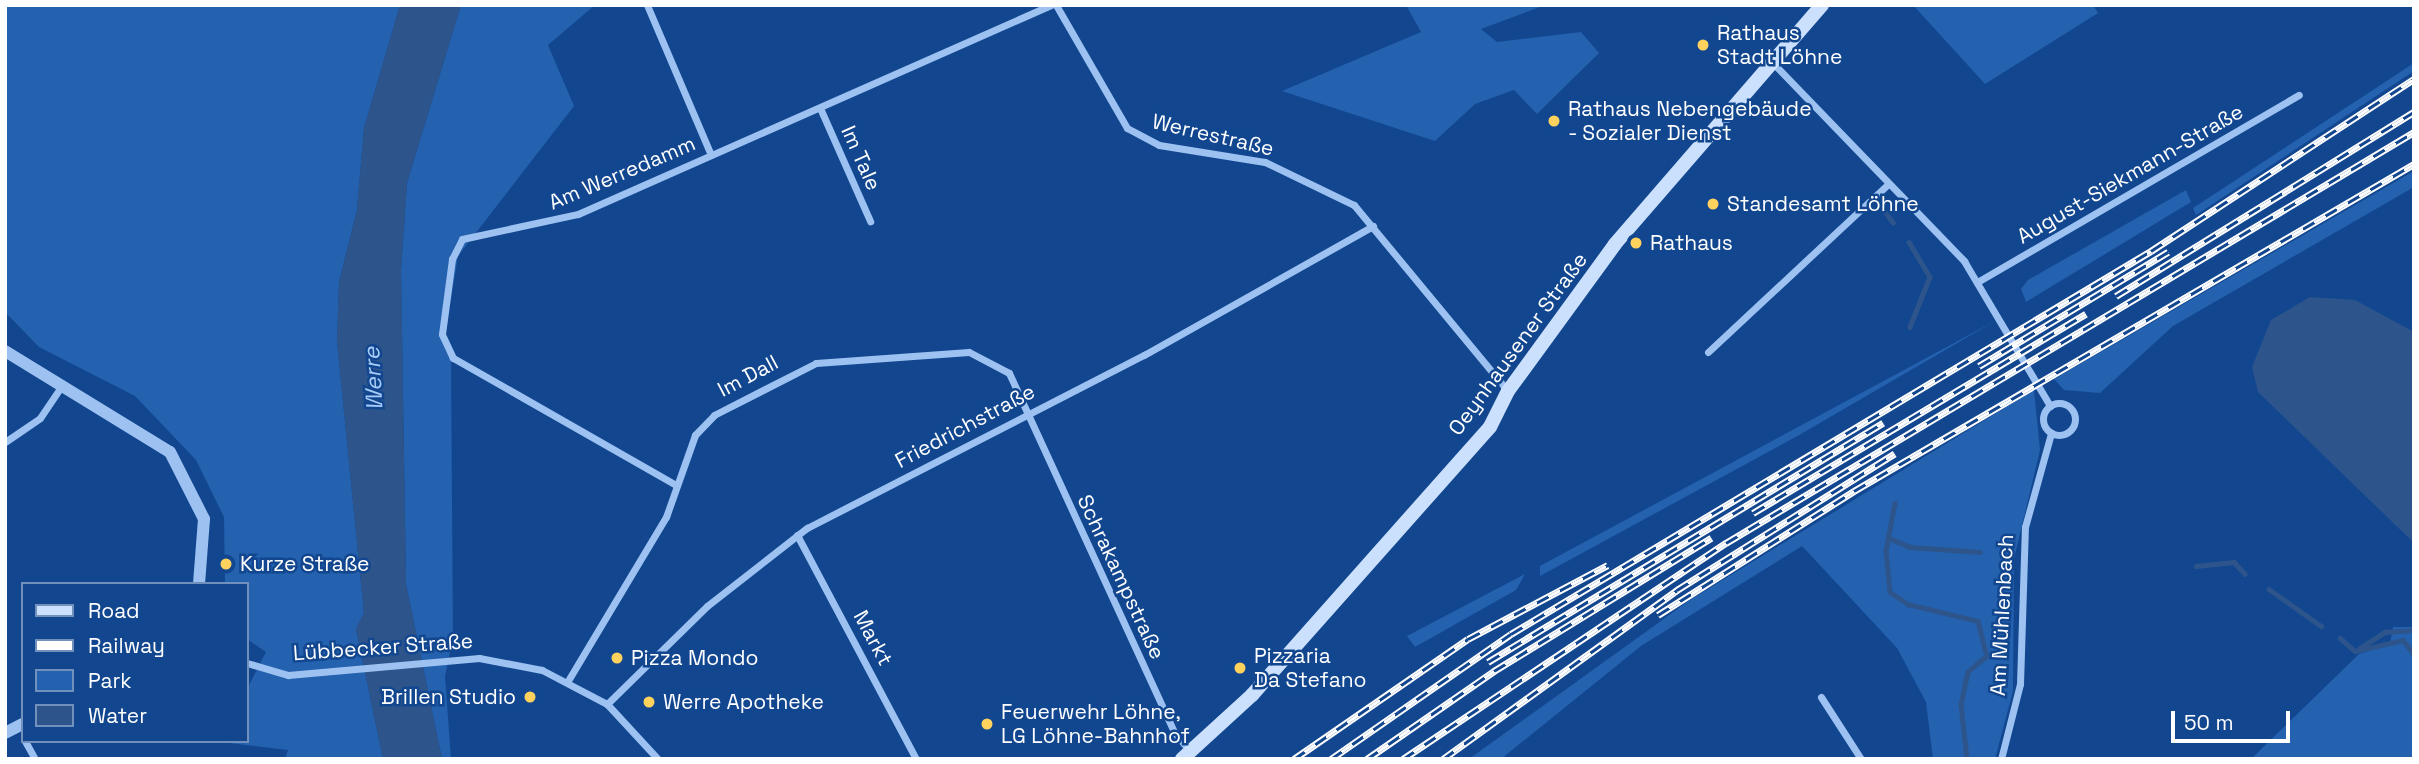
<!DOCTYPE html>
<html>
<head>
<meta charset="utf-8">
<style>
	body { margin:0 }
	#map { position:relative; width:2419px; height:764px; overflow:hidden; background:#124790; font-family:"Space Grotesk",sans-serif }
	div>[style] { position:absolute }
	.green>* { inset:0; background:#2461af }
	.water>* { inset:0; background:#2e558b }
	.stream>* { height:4.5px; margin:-2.25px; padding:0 2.25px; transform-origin:2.25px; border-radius:2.25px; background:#2e558b }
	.minor>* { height:7px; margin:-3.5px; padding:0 3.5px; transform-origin:3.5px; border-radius:3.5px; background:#9dc2f2 }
	.minor>.ring { margin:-3.5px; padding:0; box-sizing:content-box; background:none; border:7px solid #9dc2f2; border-radius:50% }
	.tertiary>* { height:12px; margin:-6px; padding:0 6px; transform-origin:6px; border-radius:6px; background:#9dc2f2 }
	.secondary>* { height:14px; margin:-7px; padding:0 7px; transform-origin:7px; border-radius:7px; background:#cbe0fc }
	.rail>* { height:7px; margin-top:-3.5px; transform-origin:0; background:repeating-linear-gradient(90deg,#124790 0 13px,#fff 0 26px); box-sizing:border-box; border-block:2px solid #fff }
	.dots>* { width:19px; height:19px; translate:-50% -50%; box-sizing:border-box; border:4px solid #124790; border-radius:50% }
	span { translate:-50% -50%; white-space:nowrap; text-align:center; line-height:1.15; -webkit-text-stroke:5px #124790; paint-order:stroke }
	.poi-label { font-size:21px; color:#fff }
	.left { translate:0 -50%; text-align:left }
	.right { translate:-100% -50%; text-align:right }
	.street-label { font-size:21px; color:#fff }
	.water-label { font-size:23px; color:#a8ccf9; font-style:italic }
	.frame { position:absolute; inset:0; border:7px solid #fff; pointer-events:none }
	.legend { position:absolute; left:21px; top:582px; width:228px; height:161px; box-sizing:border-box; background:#124790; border:2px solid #7191bc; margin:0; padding:9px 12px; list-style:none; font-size:21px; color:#fff }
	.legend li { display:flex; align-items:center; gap:14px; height:35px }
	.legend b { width:35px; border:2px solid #7191bc }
	.scale { position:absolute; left:2171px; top:711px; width:119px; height:32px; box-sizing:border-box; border:4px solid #fff; border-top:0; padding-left:9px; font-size:21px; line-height:24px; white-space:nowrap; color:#fff; -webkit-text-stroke:5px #124790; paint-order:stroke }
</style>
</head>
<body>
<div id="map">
	<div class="green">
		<i style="clip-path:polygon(5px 5px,400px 5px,364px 128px,357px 210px,339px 282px,337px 341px,364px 613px,356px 629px,383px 759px,285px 759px,288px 750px,229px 743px,247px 741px,247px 689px,266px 652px,247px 639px,247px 584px,225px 584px,224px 517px,196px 460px,135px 396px,39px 347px,5px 312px)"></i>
		<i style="clip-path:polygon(461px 5px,595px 5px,548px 45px,574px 106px,458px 256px,444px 342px,451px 359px,453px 638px,445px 676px,451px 759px,442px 759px,406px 584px,401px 270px,407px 183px)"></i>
		<i style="clip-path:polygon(1406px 5px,1545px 5px,1481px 29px,1497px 42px,1581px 32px,1599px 53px,1537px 114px,1514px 90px,1475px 104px,1435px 141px,1282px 91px,1421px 32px)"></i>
		<i style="clip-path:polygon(1913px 5px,2093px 5px,2098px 13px,1985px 84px)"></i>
		<i style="clip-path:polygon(2414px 63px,2414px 71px,2196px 215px,2193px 208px)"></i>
		<i style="clip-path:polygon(2414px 171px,2414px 187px,2173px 326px,2100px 393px,2064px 390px,2054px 379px)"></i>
		<i style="clip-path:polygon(2186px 190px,2191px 202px,2026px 302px,2021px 289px,2028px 280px)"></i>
		<i style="clip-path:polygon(1995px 321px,1801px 434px,1540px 576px,1540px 566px)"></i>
		<i style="clip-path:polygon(2034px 390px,2040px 450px,2014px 559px,2013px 691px,1995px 759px,1933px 759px,1926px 702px,1897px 648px,1802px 546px,1641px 646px,1501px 759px,1469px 759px,1690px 600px)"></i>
		<i style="clip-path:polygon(1525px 574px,1516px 590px,1415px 647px,1407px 636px)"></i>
		<i style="clip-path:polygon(2393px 627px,2414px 627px,2414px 759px,2251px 759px,2359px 654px,2390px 644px)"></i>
	</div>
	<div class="water">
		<i style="clip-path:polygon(400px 5px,461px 5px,407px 183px,401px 270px,406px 584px,442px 759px,383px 759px,356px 629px,364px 613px,337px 341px,339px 282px,357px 210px,364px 128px)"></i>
		<i style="clip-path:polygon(2310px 297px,2355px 300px,2414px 332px,2414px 543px,2258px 392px,2252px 367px,2271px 320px)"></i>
	</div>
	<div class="stream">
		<i style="left:1879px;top:203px;width:24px;rotate:54deg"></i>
		<i style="left:1909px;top:242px;width:41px;rotate:59deg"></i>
		<i style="left:1930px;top:277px;width:54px;rotate:111.8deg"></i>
		<i style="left:1895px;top:503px;width:49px;rotate:100.6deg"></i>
		<i style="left:1886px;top:551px;width:41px;rotate:84.4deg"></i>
		<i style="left:1890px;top:592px;width:22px;rotate:34deg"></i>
		<i style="left:1908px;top:604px;width:72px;rotate:13.7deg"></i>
		<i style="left:1978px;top:621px;width:36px;rotate:76deg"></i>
		<i style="left:1987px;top:656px;width:25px;rotate:140deg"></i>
		<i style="left:1968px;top:672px;width:33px;rotate:102deg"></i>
		<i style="left:1961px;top:704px;width:55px;rotate:83.8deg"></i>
		<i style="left:1889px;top:538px;width:23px;rotate:23deg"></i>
		<i style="left:1910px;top:547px;width:70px;rotate:4.1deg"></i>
		<i style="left:2196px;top:566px;width:38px;rotate:-6deg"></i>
		<i style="left:2234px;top:562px;width:16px;rotate:47deg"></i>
		<i style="left:2269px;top:589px;width:64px;rotate:35.4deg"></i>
		<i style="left:2340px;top:638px;width:20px;rotate:41deg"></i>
		<i style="left:2355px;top:651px;width:49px;rotate:-12.9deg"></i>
		<i style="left:2403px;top:640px;width:18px;rotate:52deg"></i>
		<i style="left:2360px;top:648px;width:30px;rotate:-33deg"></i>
		<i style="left:2385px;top:632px;width:29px;rotate:-4deg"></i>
	</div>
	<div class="minor">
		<i style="left:647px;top:5px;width:163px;rotate:66.9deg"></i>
		<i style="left:1056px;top:5px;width:142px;rotate:60deg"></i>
		<i style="left:1127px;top:128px;width:36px;rotate:28deg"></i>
		<i style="left:1159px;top:145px;width:107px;rotate:9.1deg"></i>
		<i style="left:1265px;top:162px;width:99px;rotate:25.8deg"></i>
		<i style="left:1354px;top:205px;width:241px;rotate:50.4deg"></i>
		<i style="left:1772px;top:62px;width:277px;rotate:46deg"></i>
		<i style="left:1964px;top:261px;width:169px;rotate:59.3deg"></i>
		<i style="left:820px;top:108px;width:124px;rotate:66.1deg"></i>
		<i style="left:1979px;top:281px;width:370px;rotate:-30.2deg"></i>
		<i style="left:1708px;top:352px;width:246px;rotate:-43deg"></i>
		<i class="ring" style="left:2043px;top:403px;width:25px;height:25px"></i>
		<i style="left:5px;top:442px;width:42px;rotate:-34.4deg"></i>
		<i style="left:40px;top:418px;width:36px;rotate:-56deg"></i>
		<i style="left:676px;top:485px;width:257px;rotate:-150.3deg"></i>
		<i style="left:453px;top:358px;width:26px;rotate:-115deg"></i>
		<i style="left:442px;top:334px;width:76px;rotate:-82.4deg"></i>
		<i style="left:452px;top:259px;width:22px;rotate:-63deg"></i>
		<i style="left:462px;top:239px;width:119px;rotate:-12.2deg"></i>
		<i style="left:578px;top:214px;width:517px;rotate:-23.84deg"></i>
		<i style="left:797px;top:535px;width:254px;rotate:62deg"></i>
		<i style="left:247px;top:663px;width:43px;rotate:16.3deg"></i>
		<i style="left:288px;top:675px;width:192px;rotate:-5.1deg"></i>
		<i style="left:479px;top:658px;width:64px;rotate:10.8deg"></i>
		<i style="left:542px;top:670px;width:73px;rotate:27.6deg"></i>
		<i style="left:607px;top:704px;width:75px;rotate:47.2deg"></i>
		<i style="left:569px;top:679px;width:189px;rotate:-59.1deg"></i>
		<i style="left:666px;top:517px;width:87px;rotate:-70.5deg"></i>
		<i style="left:695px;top:435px;width:28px;rotate:-46deg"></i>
		<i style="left:714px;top:415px;width:114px;rotate:-27deg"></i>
		<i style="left:816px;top:363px;width:153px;rotate:-4.1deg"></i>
		<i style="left:969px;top:352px;width:45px;rotate:27.7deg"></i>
		<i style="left:1009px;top:373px;width:395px;rotate:65.3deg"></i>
		<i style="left:1174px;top:732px;width:25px;rotate:50deg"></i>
		<i style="left:1821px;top:697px;width:74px;rotate:57.2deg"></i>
		<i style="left:607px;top:704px;width:140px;rotate:-44.4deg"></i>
		<i style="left:707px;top:606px;width:127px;rotate:-38deg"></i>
		<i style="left:807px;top:528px;width:379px;rotate:-27.2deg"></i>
		<i style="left:1144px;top:355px;width:263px;rotate:-29.4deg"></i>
		<i style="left:25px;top:741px;width:21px;rotate:61deg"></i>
		<i style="left:2001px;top:759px;width:77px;rotate:-75.8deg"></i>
		<i style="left:2020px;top:684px;width:157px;rotate:-88.2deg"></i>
		<i style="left:2025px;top:527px;width:98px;rotate:-74.5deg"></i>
	</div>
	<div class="tertiary">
		<i style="left:5px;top:351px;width:193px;rotate:31.5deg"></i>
		<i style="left:170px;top:452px;width:75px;rotate:63.1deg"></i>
		<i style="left:204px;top:519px;width:65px;rotate:94.4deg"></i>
		<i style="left:5px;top:733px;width:20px;rotate:-27deg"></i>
	</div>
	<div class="secondary">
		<i style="left:1182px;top:759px;width:95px;rotate:-42.4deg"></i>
		<i style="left:1252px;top:695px;width:358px;rotate:-48.4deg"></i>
		<i style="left:1490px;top:427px;width:40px;rotate:-63.4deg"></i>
		<i style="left:1508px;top:391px;width:182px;rotate:-53.9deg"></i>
		<i style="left:1615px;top:244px;width:316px;rotate:-49.1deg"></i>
	</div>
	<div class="rail">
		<i style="left:2116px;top:296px;width:350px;rotate:-31.7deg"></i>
		<i style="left:1979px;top:366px;width:221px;rotate:-31.1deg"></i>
		<i style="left:1753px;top:513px;width:388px;rotate:-30.9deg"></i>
		<i style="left:1658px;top:615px;width:232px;rotate:-32.3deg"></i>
		<i style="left:1854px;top:491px;width:648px;rotate:-30.28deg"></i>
		<i style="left:1488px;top:662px;width:462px;rotate:-31.2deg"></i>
		<i style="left:1294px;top:759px;width:211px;rotate:-34.6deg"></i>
		<i style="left:1468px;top:639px;width:158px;rotate:-27.9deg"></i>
		<i style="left:1331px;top:759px;width:219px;rotate:-34.8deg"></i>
		<i style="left:1511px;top:634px;width:746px;rotate:-30.9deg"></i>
		<i style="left:2151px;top:251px;width:314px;rotate:-33.2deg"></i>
		<i style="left:1367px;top:759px;width:155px;rotate:-34.7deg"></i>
		<i style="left:1494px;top:671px;width:255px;rotate:-31.5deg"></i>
		<i style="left:1403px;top:759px;width:389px;rotate:-33.8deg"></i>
		<i style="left:1726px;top:543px;width:801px;rotate:-30.85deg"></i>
		<i style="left:1443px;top:759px;width:289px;rotate:-35.8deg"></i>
		<i style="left:1677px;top:590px;width:257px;rotate:-32.1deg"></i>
	</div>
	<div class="dots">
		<i style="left:1703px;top:45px;background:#ffd25d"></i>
		<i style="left:1554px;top:121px;background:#ffd25d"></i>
		<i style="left:1713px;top:204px;background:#ffd25d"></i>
		<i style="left:1636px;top:243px;background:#ffd25d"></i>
		<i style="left:226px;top:564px;background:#ffd25d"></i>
		<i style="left:617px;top:658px;background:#ffd25d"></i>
		<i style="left:1240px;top:668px;background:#ffd25d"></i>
		<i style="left:530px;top:697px;background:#ffd25d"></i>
		<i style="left:649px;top:702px;background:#ffd25d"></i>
		<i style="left:987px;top:724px;background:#ffd25d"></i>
	</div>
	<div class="poi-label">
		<span class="left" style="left:1717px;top:45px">Rathaus<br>Stadt Löhne</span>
		<span class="left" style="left:1568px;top:121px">Rathaus Nebengebäude<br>- Sozialer Dienst</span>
		<span class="left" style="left:1727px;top:204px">Standesamt Löhne</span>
		<span class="left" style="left:1650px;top:243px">Rathaus</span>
		<span class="left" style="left:240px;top:564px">Kurze Straße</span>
		<span class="left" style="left:1254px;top:668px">Pizzaria<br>Da Stefano</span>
		<span class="left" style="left:631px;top:658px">Pizza Mondo</span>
		<span class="right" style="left:516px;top:697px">Brillen Studio</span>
		<span class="left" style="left:663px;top:702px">Werre Apotheke</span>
		<span class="left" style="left:1001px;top:724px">Feuerwehr Löhne,<br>LG Löhne-Bahnhof</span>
	</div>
	<div class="street-label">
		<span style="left:1213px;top:135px;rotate:13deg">Werrestraße</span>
		<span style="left:861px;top:158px;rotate:66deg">Im Tale</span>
		<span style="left:622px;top:173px;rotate:-23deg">Am Werredamm</span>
		<span style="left:2130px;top:174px;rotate:-30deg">August-Siekmann-Straße</span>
		<span style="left:1518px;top:344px;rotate:-54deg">Oeynhausener Straße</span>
		<span style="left:748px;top:376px;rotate:-28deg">Im Dall</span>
		<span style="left:965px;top:426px;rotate:-28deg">Friedrichstraße</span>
		<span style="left:1121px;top:577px;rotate:65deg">Schrakampstraße</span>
		<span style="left:2002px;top:615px;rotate:-87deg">Am Mühlenbach</span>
		<span style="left:873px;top:638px;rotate:62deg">Markt</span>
		<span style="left:383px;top:647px;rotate:-4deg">Lübbecker Straße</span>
	</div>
	<div class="water-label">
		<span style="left:373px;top:379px;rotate:-93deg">Werre</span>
	</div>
	<div class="frame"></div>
	<ul class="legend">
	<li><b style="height:9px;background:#cbe0fc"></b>Road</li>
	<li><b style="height:9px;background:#fff"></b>Railway</li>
	<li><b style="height:19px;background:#2461af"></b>Park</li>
	<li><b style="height:19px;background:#2e558b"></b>Water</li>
	</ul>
	<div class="scale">50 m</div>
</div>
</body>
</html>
